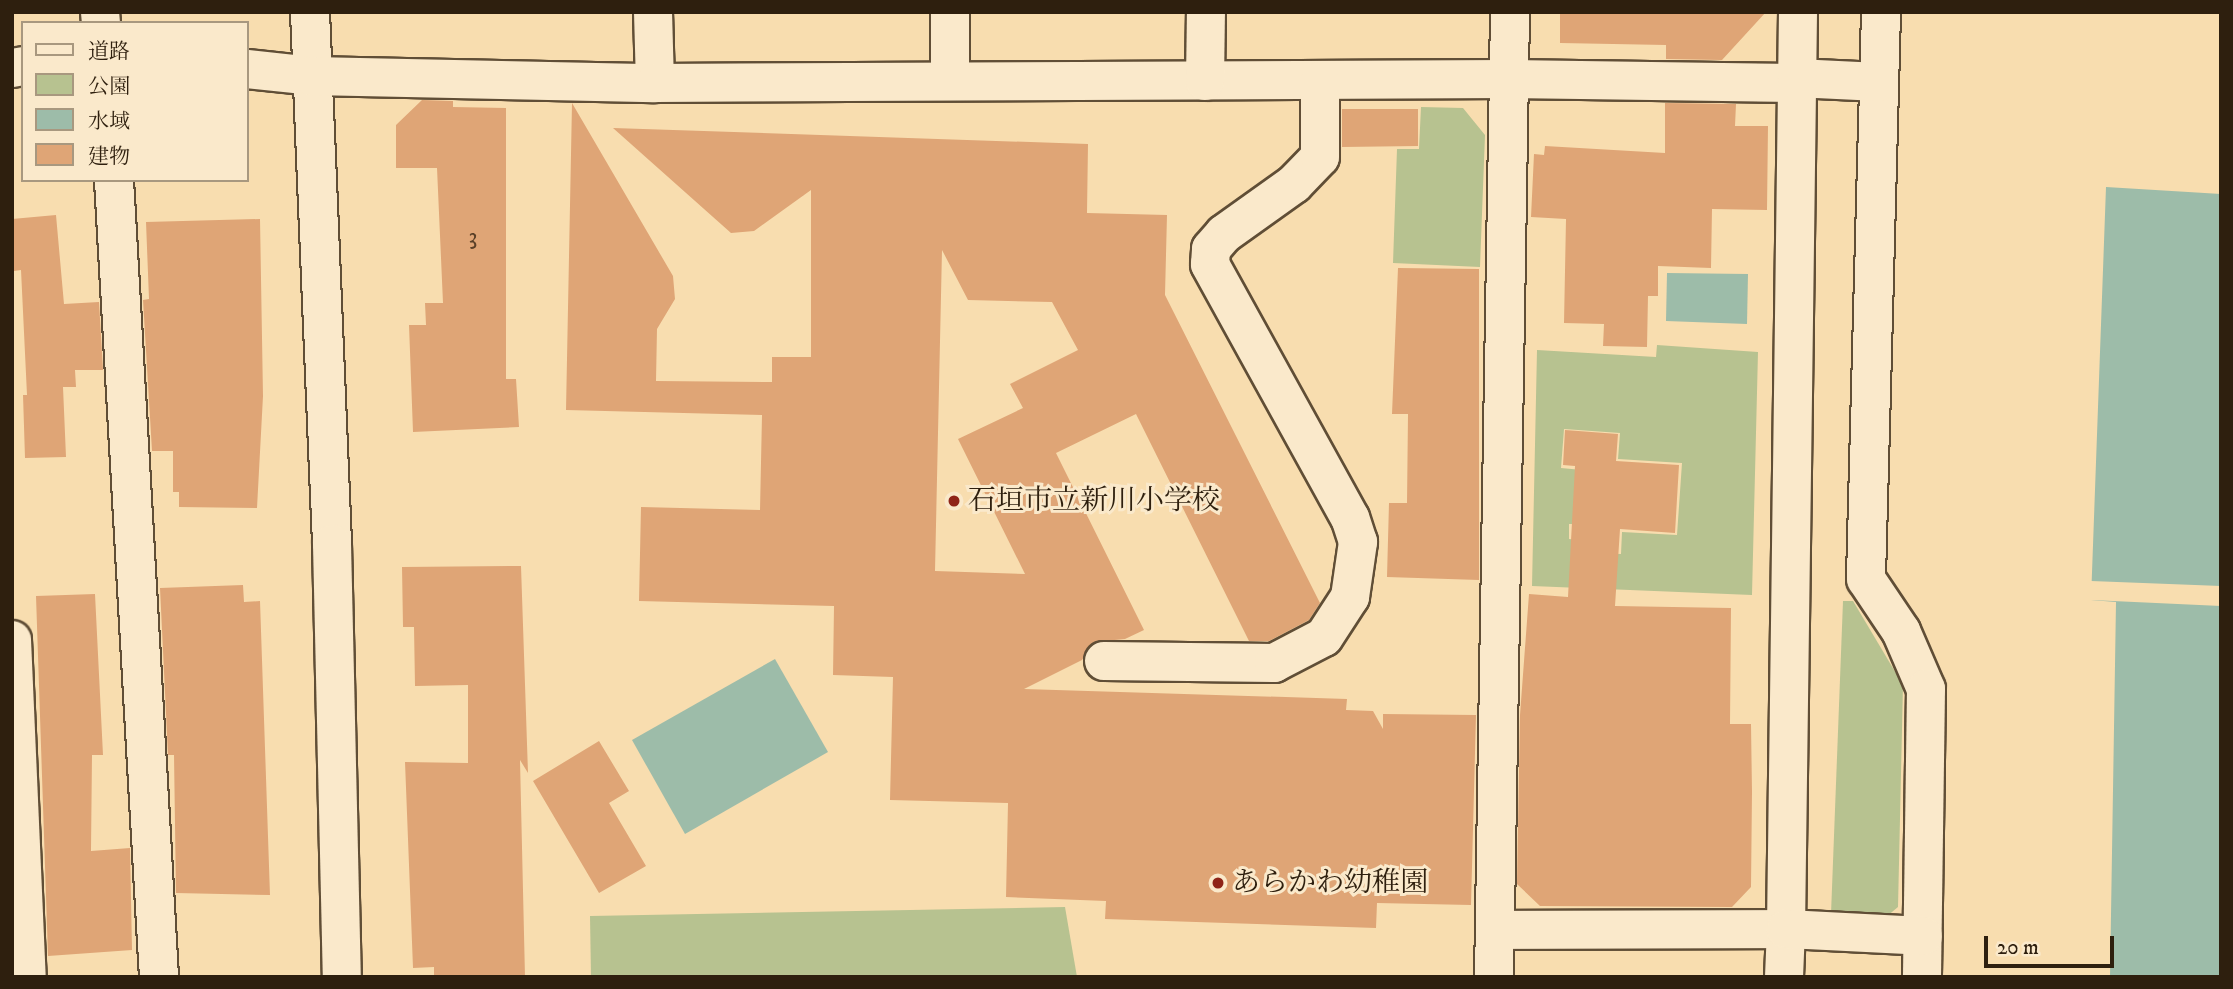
<!DOCTYPE html>
<html>
<head>
<meta charset="utf-8">
<style>
	body { margin:0 }
	#map { position:relative; width:2233px; height:989px; overflow:hidden; background:#f8ddaf; font-family:"IM FELL DW Pica","Noto Serif JP",serif }
	div>[style] { position:absolute }
	.green>* { inset:0; background:#b7c290 }
	.water>* { inset:0; background:#9dbca9 }
	.pier>* { inset:0; background:#f8ddaf }
	.building>* { inset:0; background:#dfa576 }
	.roads { filter:drop-shadow(2px 0 #604e36) drop-shadow(-2px 0 #604e36) drop-shadow(0 2px #604e36) drop-shadow(0 -2px #604e36) }
	.minor>* { height:38px; margin:-19px; padding:0 19px; transform-origin:19px; border-radius:19px; background:#fae9cb }
	.dots>* { width:19px; height:19px; translate:-50% -50%; box-sizing:border-box; border:4px solid #fae9cb; border-radius:50% }
	span { translate:-50% -50%; white-space:nowrap; text-align:center; line-height:1.15; -webkit-text-stroke:6px #fae9cb; paint-order:stroke }
	.number-label { font-size:24px; color:#5a4028 }
	.number-label span { -webkit-text-stroke-width:0 }
	.poi-label { font-size:28px; color:#2e1f0e }
	.left { translate:0 -50%; text-align:left }
	.frame { position:absolute; inset:0; border:14px solid #2e1f0e; pointer-events:none }
	.legend { position:absolute; left:21px; top:21px; width:228px; height:161px; box-sizing:border-box; background:#fae9cb; border:2px solid #a8987f; margin:0; padding:9px 12px; list-style:none; font-size:21px; color:#2e1f0e }
	.legend li { display:flex; align-items:center; gap:14px; height:35px }
	.legend b { width:35px; border:2px solid #a8987f }
	.scale { position:absolute; left:1984px; top:936px; width:130px; height:32px; box-sizing:border-box; border:4px solid #2e1f0e; border-top:0; padding-left:9px; font-size:21px; line-height:24px; white-space:nowrap; color:#2e1f0e; -webkit-text-stroke:5px #fae9cb; paint-order:stroke }
</style>
</head>
<body>
<div id="map">
	<div class="green">
		<i style="clip-path:polygon(1421px 107px,1463px 108px,1485px 135px,1480px 267px,1393px 263px,1397px 149px,1419px 149px)"></i>
		<i style="clip-path:polygon(evenodd,1657px 345px,1758px 352px,1752px 595px,1532px 586px,1537px 350px,1656px 357px,1657px 345px,1564px 429px,1620px 433px,1618px 459px,1682px 463px,1677px 535px,1622px 532px,1621px 554px,1595px 553px,1595px 542px,1569px 539px,1569px 524px,1579px 524px,1582px 470px,1561px 468px,1564px 429px)"></i>
		<i style="clip-path:polygon(1843px 601px,1853px 601px,1903px 685px,1898px 907px,1886px 917px,1831px 914px)"></i>
		<i style="clip-path:polygon(1065px 907px,1077px 977px,591px 977px,590px 916px)"></i>
	</div>
	<div class="water">
		<i style="clip-path:polygon(2106px 187px,2221px 194px,2221px 977px,2110px 977px,2116px 602px,2091px 600px)"></i>
		<i style="clip-path:polygon(1667px 273px,1748px 274px,1747px 324px,1666px 321px)"></i>
		<i style="clip-path:polygon(775px 659px,828px 752px,685px 834px,632px 740px)"></i>
	</div>
	<div class="pier">
		<i style="clip-path:polygon(2091px 581px,2221px 586px,2221px 606px,2091px 600px)"></i>
	</div>
	<div class="building">
		<i style="clip-path:polygon(1560px 12px,1766px 12px,1722px 60px,1666px 59px,1666px 45px,1560px 43px)"></i>
		<i style="clip-path:polygon(422px 100px,453px 101px,453px 107px,506px 108px,506px 379px,516px 379px,519px 427px,413px 432px,409px 325px,426px 325px,425px 303px,443px 303px,437px 168px,396px 168px,396px 125px)"></i>
		<i style="clip-path:polygon(evenodd,572px 103px,673px 276px,675px 299px,657px 329px,656px 381px,772px 382px,772px 357px,811px 357px,811px 190px,754px 231px,731px 233px,613px 128px,1088px 144px,1087px 213px,1167px 215px,1165px 295px,1320px 603px,1309px 620px,1269px 641px,1249px 641px,1136px 414px,1056px 453px,1144px 630px,1125px 639px,1094px 642px,1082px 660px,1024px 689px,1347px 699px,1346px 710px,1373px 711px,1383px 729px,1383px 714px,1476px 715px,1471px 905px,1377px 903px,1376px 928px,1105px 919px,1106px 901px,1006px 897px,1008px 803px,890px 800px,893px 677px,833px 675px,834px 606px,639px 601px,641px 507px,760px 510px,762px 415px,566px 410px,572px 103px,942px 250px,968px 300px,1052px 302px,1078px 350px,1010px 384px,1023px 408px,958px 439px,1025px 574px,935px 571px,942px 250px)"></i>
		<i style="clip-path:polygon(1665px 103px,1736px 104px,1735px 126px,1768px 126px,1767px 210px,1712px 209px,1711px 268px,1658px 266px,1658px 296px,1648px 296px,1647px 347px,1603px 346px,1604px 324px,1564px 323px,1566px 219px,1531px 217px,1534px 154px,1544px 155px,1545px 146px,1665px 153px)"></i>
		<i style="clip-path:polygon(1342px 109px,1418px 109px,1418px 146px,1342px 147px)"></i>
		<i style="clip-path:polygon(56px 215px,64px 304px,99px 302px,103px 370px,75px 370px,76px 387px,63px 387px,66px 457px,25px 458px,23px 395px,27px 395px,21px 270px,14px 271px,12px 219px)"></i>
		<i style="clip-path:polygon(260px 219px,263px 396px,257px 508px,179px 507px,179px 492px,173px 492px,173px 451px,152px 451px,143px 300px,149px 299px,146px 222px)"></i>
		<i style="clip-path:polygon(1398px 268px,1479px 269px,1479px 580px,1387px 577px,1389px 503px,1407px 503px,1408px 414px,1392px 414px)"></i>
		<i style="clip-path:polygon(1565px 430px,1618px 434px,1616px 461px,1679px 465px,1675px 533px,1620px 529px,1615px 606px,1731px 608px,1730px 724px,1751px 724px,1752px 792px,1751px 887px,1732px 907px,1540px 906px,1517px 884px,1520px 715px,1529px 594px,1568px 597px,1575px 466px,1563px 465px)"></i>
		<i style="clip-path:polygon(521px 566px,528px 773px,520px 760px,525px 977px,434px 977px,434px 967px,413px 968px,405px 762px,468px 763px,468px 685px,415px 686px,414px 627px,403px 627px,402px 567px)"></i>
		<i style="clip-path:polygon(243px 585px,244px 602px,260px 601px,270px 895px,176px 893px,174px 755px,168px 755px,160px 588px)"></i>
		<i style="clip-path:polygon(95px 594px,103px 755px,92px 755px,91px 851px,130px 848px,132px 950px,48px 956px,36px 596px)"></i>
		<i style="clip-path:polygon(599px 741px,629px 791px,609px 803px,646px 866px,599px 893px,533px 781px)"></i>
	</div>
	<div class="roads">
		<div class="minor">
			<i style="left:100px;top:12px;width:11px;rotate:85deg"></i>
			<i style="left:310px;top:12px;width:532px;rotate:87.63deg"></i>
			<i style="left:332px;top:544px;width:433px;rotate:88.7deg"></i>
			<i style="left:653px;top:12px;width:71px;rotate:88.4deg"></i>
			<i style="left:1881px;top:12px;width:567px;rotate:91.52deg"></i>
			<i style="left:1866px;top:579px;width:63px;rotate:56.1deg"></i>
			<i style="left:1901px;top:631px;width:63px;rotate:66.7deg"></i>
			<i style="left:1926px;top:689px;width:288px;rotate:90.8deg"></i>
			<i style="left:12px;top:68px;width:11px;rotate:-10deg"></i>
			<i style="left:247px;top:69px;width:65px;rotate:6.1deg"></i>
			<i style="left:312px;top:76px;width:343px;rotate:1.2deg"></i>
			<i style="left:655px;top:83px;width:854px;rotate:-0.27deg"></i>
			<i style="left:1509px;top:79px;width:287px;rotate:0.8deg"></i>
			<i style="left:1796px;top:78px;width:83px;rotate:2.8deg"></i>
			<i style="left:950px;top:80px;width:68px;rotate:-90deg"></i>
			<i style="left:1205px;top:81px;width:69px;rotate:-89.2deg"></i>
			<i style="left:114px;top:180px;width:798px;rotate:86.77deg"></i>
			<i style="left:12px;top:640px;width:337px;rotate:87.5deg"></i>
			<i style="left:1104px;top:661px;width:170px;rotate:0.7deg"></i>
			<i style="left:1274px;top:663px;width:56px;rotate:-27.5deg"></i>
			<i style="left:1324px;top:637px;width:48px;rotate:-57deg"></i>
			<i style="left:1350px;top:597px;width:56px;rotate:-81.7deg"></i>
			<i style="left:1358px;top:542px;width:25px;rotate:-108deg"></i>
			<i style="left:1350px;top:518px;width:290px;rotate:-118.9deg"></i>
			<i style="left:1210px;top:264px;width:15px;rotate:-86deg"></i>
			<i style="left:1211px;top:249px;width:20px;rotate:-49deg"></i>
			<i style="left:1224px;top:234px;width:86px;rotate:-35.5deg"></i>
			<i style="left:1294px;top:184px;width:37px;rotate:-46deg"></i>
			<i style="left:1320px;top:157px;width:76px;rotate:-90deg"></i>
			<i style="left:1495px;top:930px;width:291px;rotate:-0.2deg"></i>
			<i style="left:1786px;top:929px;width:917px;rotate:-89.25deg"></i>
			<i style="left:1494px;top:977px;width:965px;rotate:-89.05deg"></i>
			<i style="left:1784px;top:977px;width:48px;rotate:-87.6deg"></i>
			<i style="left:1786px;top:929px;width:137px;rotate:2.9deg"></i>
		</div>
	</div>
	<div class="dots">
		<i style="left:954px;top:501px;background:#8f2418"></i>
		<i style="left:1218px;top:883px;background:#8f2418"></i>
	</div>
	<div class="number-label">
		<span style="left:473px;top:238px">3</span>
	</div>
	<div class="poi-label">
		<span class="left" style="left:968px;top:501px">石垣市立新川小学校</span>
		<span class="left" style="left:1232px;top:883px">あらかわ幼稚園</span>
	</div>
	<div class="frame"></div>
	<ul class="legend">
	<li><b style="height:9px;background:#fae9cb"></b>道路</li>
	<li><b style="height:19px;background:#b7c290"></b>公園</li>
	<li><b style="height:19px;background:#9dbca9"></b>水域</li>
	<li><b style="height:19px;background:#dfa576"></b>建物</li>
	</ul>
	<div class="scale">20 m</div>
</div>
</body>
</html>
